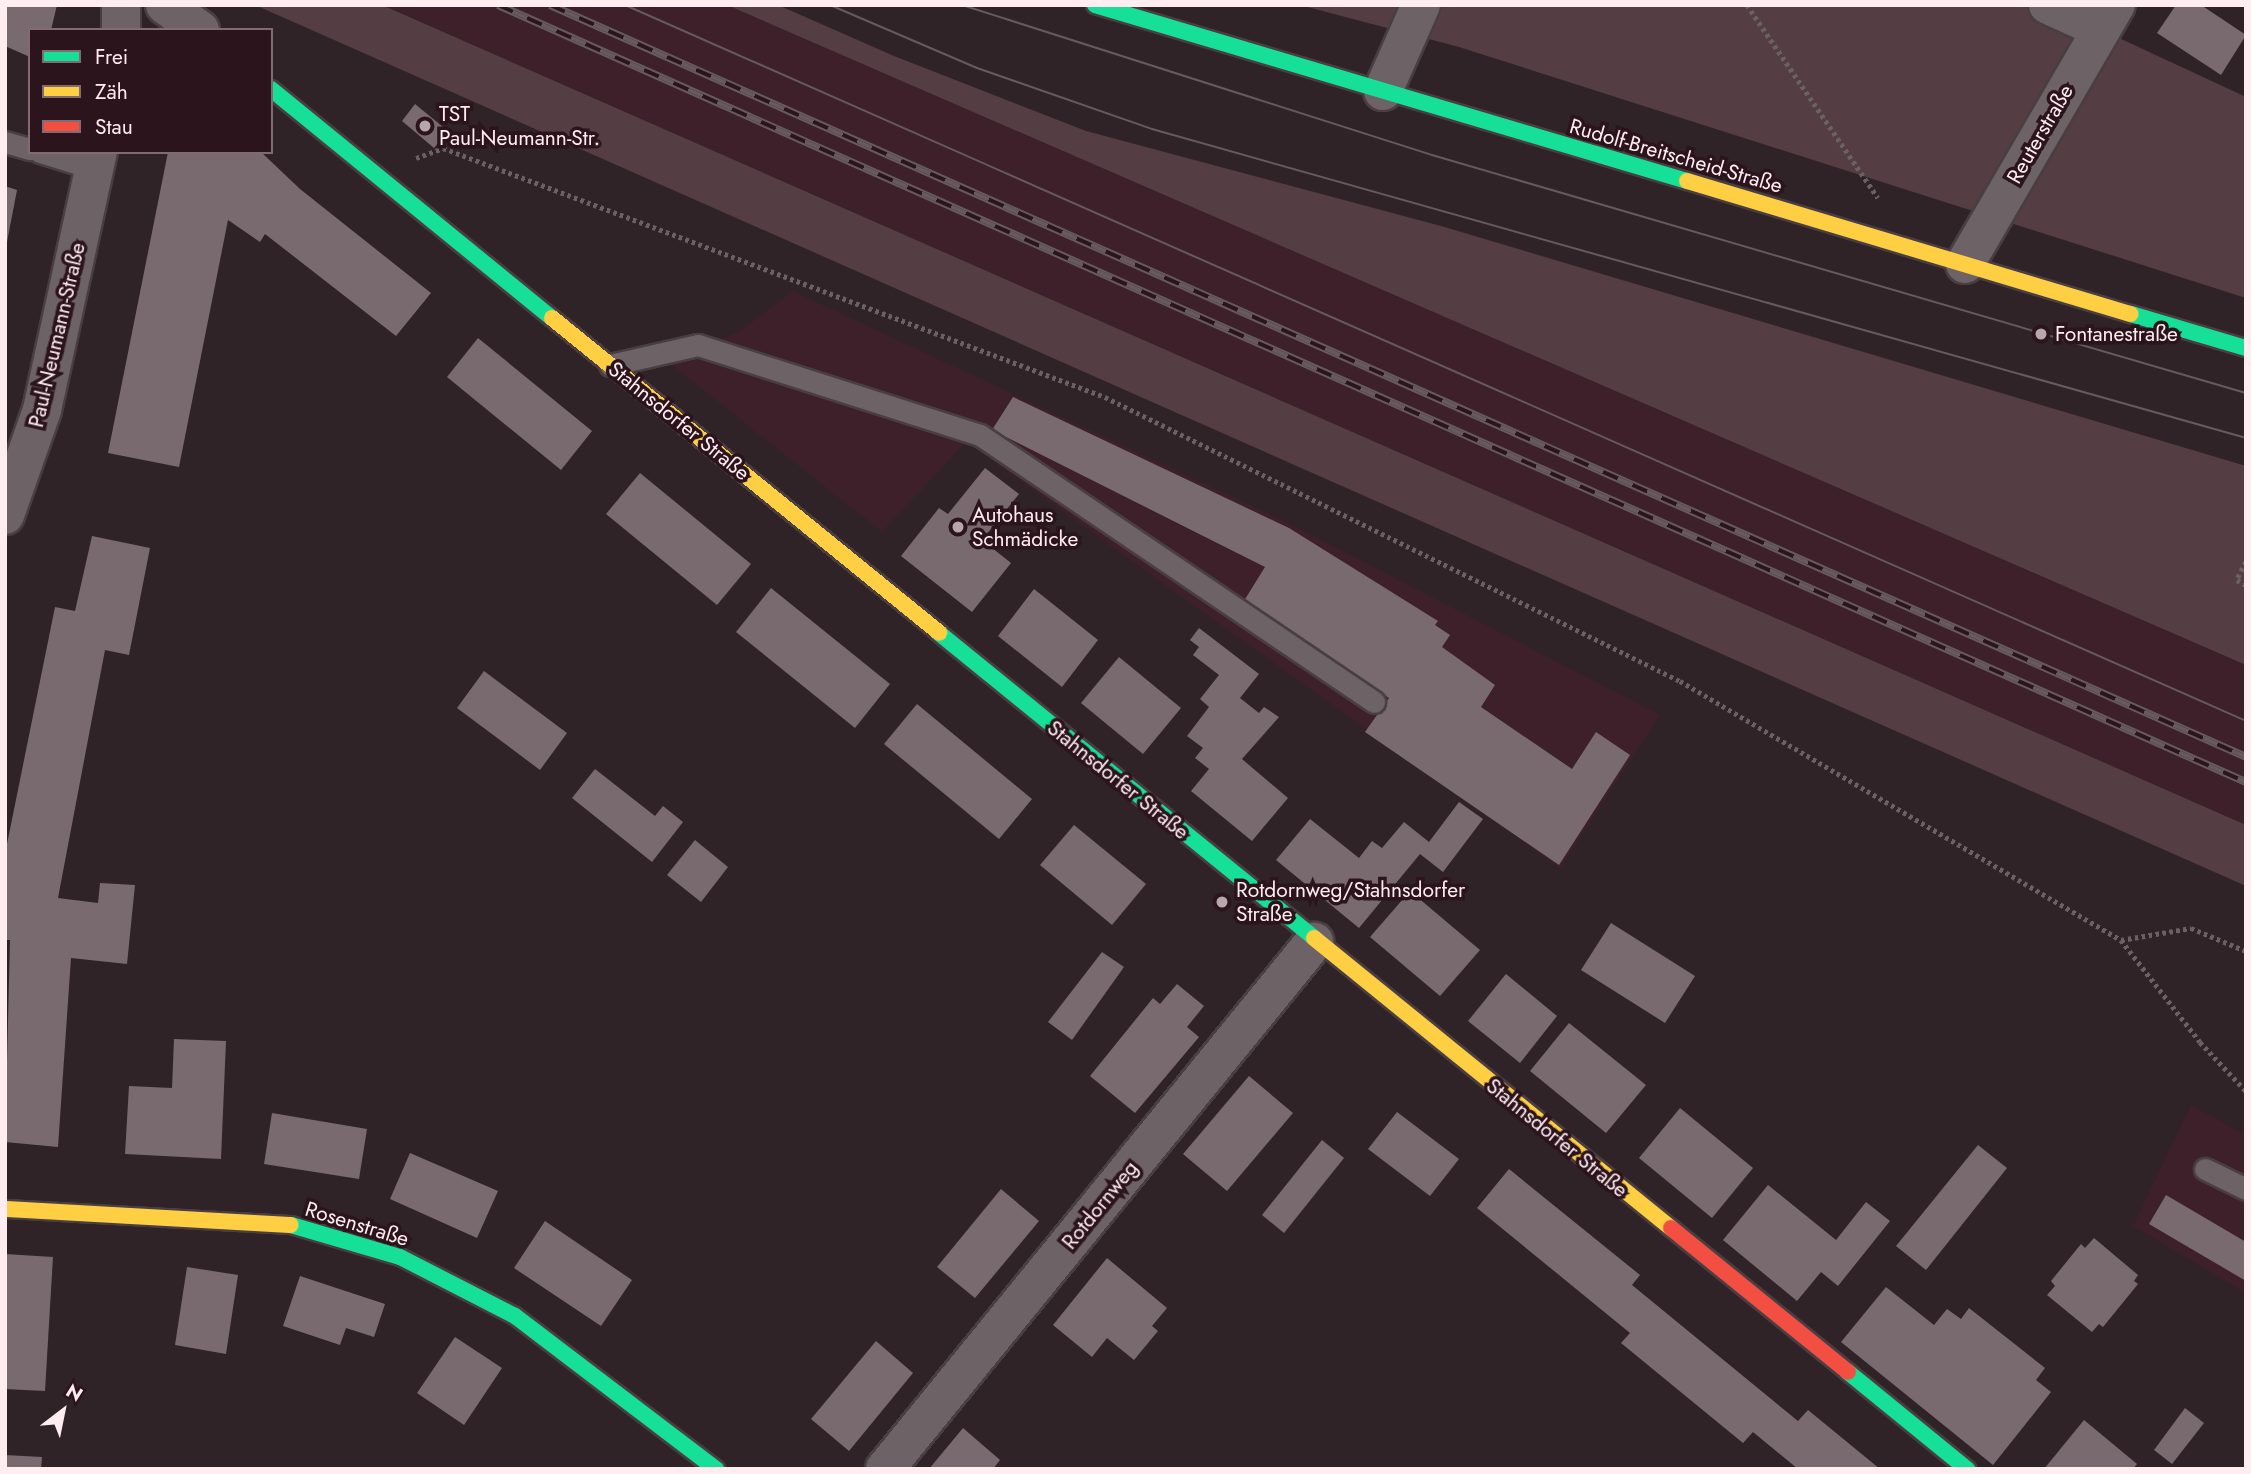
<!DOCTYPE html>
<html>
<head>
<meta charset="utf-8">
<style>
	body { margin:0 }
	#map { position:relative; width:2251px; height:1474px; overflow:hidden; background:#302327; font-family:Jost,sans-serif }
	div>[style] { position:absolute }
	.built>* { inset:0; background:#3d202a }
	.green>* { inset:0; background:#553d44 }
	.building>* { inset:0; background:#796a6f }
	.path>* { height:4.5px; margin-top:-2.25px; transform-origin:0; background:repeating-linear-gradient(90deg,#6b6063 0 3.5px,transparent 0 7px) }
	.roads { filter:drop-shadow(2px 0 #493e41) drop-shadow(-2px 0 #493e41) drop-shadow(0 2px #493e41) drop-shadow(0 -2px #493e41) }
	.lane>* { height:21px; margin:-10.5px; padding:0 10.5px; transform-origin:10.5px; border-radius:10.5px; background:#6d6266 }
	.street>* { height:38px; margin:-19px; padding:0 19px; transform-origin:19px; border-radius:19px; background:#6d6266 }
	.fast>* { height:16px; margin:-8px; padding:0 8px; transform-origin:8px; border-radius:8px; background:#16e098 }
	.slow>* { height:16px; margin:-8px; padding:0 8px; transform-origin:8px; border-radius:8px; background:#ffcf43 }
	.jam>* { height:16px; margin:-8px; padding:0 8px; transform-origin:8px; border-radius:8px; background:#f24e42 }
	.tram>* { height:2px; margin:-1px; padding:0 1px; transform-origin:1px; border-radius:1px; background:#665a5e }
	.rail>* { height:8px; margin-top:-4px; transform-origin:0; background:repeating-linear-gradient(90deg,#2b141c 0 16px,#665a5e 0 32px); box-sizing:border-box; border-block:2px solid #665a5e }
	.dots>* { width:19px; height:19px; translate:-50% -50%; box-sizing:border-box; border:4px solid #2b141c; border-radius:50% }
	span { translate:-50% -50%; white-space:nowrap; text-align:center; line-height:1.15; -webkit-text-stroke:7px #2b141c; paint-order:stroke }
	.poi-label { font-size:21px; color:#ffedf2 }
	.left { translate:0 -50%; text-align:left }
	.street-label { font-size:21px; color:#ffedf2 }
	.frame { position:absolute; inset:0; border:7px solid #ffedf2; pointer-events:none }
	.legend { position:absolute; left:28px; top:28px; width:245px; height:126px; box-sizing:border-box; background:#2b141c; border:2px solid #806b72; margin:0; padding:9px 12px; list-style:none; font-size:21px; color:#ffedf2 }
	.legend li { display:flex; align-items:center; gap:14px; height:35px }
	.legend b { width:35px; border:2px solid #806b72 }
	.north { position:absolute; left:28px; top:1376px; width:70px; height:70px; -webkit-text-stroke:5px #2b141c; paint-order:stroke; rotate:32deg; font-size:19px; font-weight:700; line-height:28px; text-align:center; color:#ffedf2 }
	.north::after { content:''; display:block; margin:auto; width:24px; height:32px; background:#ffedf2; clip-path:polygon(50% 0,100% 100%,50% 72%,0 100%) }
</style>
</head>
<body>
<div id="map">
	<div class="built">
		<i style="clip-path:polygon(382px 5px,727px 5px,2246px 665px,2246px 825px)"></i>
		<i style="clip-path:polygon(793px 291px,1292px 525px,1660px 715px,1560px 868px,966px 442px,882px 532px,667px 361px,739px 332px)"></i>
		<i style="clip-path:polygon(2191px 1105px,2246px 1135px,2246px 1293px,2133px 1226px)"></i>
	</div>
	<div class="green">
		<i style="clip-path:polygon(255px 5px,382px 5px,2246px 825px,2246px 886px)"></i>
		<i style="clip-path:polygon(727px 5px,778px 5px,894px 56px,1086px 131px,1441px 226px,2246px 466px,2246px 665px)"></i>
		<i style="clip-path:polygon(1300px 5px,2048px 5px,2246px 97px,2246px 298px,1459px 47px)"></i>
	</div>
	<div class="building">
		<i style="clip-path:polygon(5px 5px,57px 5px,51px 30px,30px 30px,30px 57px,5px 46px)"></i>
		<i style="clip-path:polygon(2176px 5px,2201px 5px,2246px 35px,2221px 75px,2157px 33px)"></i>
		<i style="clip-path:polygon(415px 104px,448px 131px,434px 148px,402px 121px)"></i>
		<i style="clip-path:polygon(168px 152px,261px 152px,300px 189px,431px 293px,396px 336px,265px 234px,260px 242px,228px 220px,179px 467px,108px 453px)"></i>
		<i style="clip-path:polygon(5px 186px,17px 190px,7px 242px,5px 242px)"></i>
		<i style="clip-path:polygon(478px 338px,592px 431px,561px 470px,447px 377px)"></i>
		<i style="clip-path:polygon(1013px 397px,1289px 528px,1438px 621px,1435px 625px,1450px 635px,1442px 647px,1495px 685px,1481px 707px,1572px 769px,1596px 732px,1630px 755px,1559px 865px,1365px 732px,1389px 698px,1242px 604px,1265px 567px,992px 430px)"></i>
		<i style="clip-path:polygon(985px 468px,1019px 494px,982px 540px,1011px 563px,972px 612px,901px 556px,939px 508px,948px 514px)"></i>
		<i style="clip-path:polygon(640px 473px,751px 564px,717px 605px,606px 514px)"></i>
		<i style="clip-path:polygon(92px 536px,150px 548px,129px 655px,105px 650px,58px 898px,98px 903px,100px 883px,135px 885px,127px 964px,71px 958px,58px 1147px,5px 1142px,10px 940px,5px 940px,5px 854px,55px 607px,75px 611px)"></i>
		<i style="clip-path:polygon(771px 588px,890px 684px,855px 728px,736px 632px)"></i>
		<i style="clip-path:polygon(1034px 589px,1098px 640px,1062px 687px,998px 636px)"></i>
		<i style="clip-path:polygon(1199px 628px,1259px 674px,1240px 698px,1259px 713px,1264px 707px,1279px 717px,1242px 759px,1288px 798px,1252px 841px,1191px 791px,1209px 769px,1195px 758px,1203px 748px,1187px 736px,1209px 707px,1200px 699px,1219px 675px,1193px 655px,1199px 647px,1190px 640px)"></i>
		<i style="clip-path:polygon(1119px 657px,1181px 708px,1143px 754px,1081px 703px)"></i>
		<i style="clip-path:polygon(484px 671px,567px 733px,540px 770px,457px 708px)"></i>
		<i style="clip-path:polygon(917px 704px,1032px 799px,999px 839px,884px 744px)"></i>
		<i style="clip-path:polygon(595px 769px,655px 816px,663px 806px,683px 822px,652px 862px,572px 798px)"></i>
		<i style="clip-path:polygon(1459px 802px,1483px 819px,1443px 872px,1420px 854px,1359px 928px,1276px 860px,1310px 819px,1359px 858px,1372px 841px,1382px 848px,1404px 822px,1429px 842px)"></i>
		<i style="clip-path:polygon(1074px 825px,1146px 884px,1112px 925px,1040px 865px)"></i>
		<i style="clip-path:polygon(695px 840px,728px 867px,701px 902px,667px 875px)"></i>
		<i style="clip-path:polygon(1410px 891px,1480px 950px,1440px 996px,1370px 937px)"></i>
		<i style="clip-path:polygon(1611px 923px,1695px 976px,1665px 1023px,1581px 970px)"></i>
		<i style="clip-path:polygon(1102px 952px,1124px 967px,1072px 1040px,1048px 1022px)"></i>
		<i style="clip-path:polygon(1506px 974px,1557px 1016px,1520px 1063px,1468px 1021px)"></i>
		<i style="clip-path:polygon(1177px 984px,1204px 1006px,1187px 1027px,1199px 1037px,1135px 1113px,1090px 1076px,1153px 998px,1160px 1004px)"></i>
		<i style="clip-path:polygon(1569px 1023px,1646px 1085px,1606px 1133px,1530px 1071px)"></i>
		<i style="clip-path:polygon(174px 1039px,226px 1041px,221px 1159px,125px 1154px,129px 1086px,172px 1088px)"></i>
		<i style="clip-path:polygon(1249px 1076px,1293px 1113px,1227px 1191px,1183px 1154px)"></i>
		<i style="clip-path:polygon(1680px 1108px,1753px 1168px,1712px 1218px,1639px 1158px)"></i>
		<i style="clip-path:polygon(1397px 1112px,1459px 1159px,1430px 1196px,1368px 1149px)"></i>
		<i style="clip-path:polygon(272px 1113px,367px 1129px,359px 1179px,264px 1164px)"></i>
		<i style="clip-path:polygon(1322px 1140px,1344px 1158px,1284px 1233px,1262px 1215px)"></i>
		<i style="clip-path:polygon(1978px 1145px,2007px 1168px,1926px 1270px,1896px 1246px)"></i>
		<i style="clip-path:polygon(410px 1153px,498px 1191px,477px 1238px,390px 1199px)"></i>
		<i style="clip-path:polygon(1509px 1169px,1640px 1275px,1632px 1285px,1776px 1403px,1798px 1421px,1808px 1410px,1880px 1469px,1798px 1469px,1753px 1432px,1743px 1443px,1710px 1416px,1621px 1343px,1630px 1333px,1477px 1208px)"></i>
		<i style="clip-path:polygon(1768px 1185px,1836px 1240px,1866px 1202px,1890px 1221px,1838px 1286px,1821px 1272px,1797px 1301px,1723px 1240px)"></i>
		<i style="clip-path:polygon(1001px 1189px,1039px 1221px,975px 1298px,937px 1267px)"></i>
		<i style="clip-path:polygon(2166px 1195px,2246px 1242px,2246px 1281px,2149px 1224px)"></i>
		<i style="clip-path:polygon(545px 1221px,632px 1280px,601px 1326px,514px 1268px)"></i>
		<i style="clip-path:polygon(2094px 1238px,2138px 1275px,2134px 1281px,2138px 1284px,2103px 1327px,2099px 1324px,2092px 1332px,2047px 1295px,2055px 1286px,2051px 1281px,2081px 1244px,2085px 1248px)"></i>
		<i style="clip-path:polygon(5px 1254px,53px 1257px,45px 1391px,5px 1389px)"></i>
		<i style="clip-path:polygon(1107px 1258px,1167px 1308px,1152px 1326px,1158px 1331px,1134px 1360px,1107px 1338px,1092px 1357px,1053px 1325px)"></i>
		<i style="clip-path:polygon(187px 1267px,238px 1275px,226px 1354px,175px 1345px)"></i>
		<i style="clip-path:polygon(300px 1276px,385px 1304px,374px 1337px,346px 1328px,340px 1345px,283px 1326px)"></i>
		<i style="clip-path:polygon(1886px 1287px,1934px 1325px,1947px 1309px,1961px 1319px,1969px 1308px,2045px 1368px,2036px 1380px,2051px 1392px,1993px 1465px,1841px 1342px)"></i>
		<i style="clip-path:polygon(455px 1337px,502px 1368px,464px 1425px,417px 1393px)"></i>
		<i style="clip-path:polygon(876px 1341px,913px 1373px,849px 1451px,811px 1419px)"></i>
		<i style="clip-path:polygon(2185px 1408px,2204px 1423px,2172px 1464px,2154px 1450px)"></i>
		<i style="clip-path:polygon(2084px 1420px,2137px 1464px,2133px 1469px,2044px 1469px)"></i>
		<i style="clip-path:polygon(963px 1428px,1000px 1460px,993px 1469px,929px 1469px)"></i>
		<i style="clip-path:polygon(5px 1455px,42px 1457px,41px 1469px,5px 1469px)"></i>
	</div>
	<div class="path">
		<i style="left:1747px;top:5px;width:233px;rotate:55.8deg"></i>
		<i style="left:416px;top:158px;width:29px;rotate:-20deg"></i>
		<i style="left:443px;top:148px;width:707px;rotate:20.61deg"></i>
		<i style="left:1105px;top:397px;width:641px;rotate:26.29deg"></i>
		<i style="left:1680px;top:681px;width:511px;rotate:30.43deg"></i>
		<i style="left:2121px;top:940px;width:71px;rotate:-9.7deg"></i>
		<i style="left:2191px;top:928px;width:60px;rotate:22.7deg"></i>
		<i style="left:2246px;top:562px;width:20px;rotate:117deg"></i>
		<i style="left:2237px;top:580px;width:10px;rotate:29deg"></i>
		<i style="left:2121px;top:940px;width:129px;rotate:52.2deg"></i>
		<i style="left:2200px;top:1042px;width:67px;rotate:46.8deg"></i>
	</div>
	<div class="roads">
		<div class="lane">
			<i style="left:5px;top:142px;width:26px;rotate:16deg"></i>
			<i style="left:40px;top:152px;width:58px;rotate:17.2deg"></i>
			<i style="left:610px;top:365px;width:90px;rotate:-12.8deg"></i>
			<i style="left:698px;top:345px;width:296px;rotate:17.7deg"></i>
			<i style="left:980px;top:435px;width:476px;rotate:34.1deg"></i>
			<i style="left:2205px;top:1169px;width:46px;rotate:26deg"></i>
		</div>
		<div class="street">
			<i style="left:165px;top:5px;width:43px;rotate:35.5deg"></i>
			<i style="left:2048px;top:5px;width:58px;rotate:24.4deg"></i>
			<i style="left:121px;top:30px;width:25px;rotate:-90deg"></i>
			<i style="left:1383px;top:91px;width:94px;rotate:-66.2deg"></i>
			<i style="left:1965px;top:264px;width:300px;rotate:-59.8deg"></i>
			<i style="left:5px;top:515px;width:111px;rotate:-70.6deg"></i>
			<i style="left:42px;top:410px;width:264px;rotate:-77.8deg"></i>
			<i style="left:885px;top:1469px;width:680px;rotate:-50.85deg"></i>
		</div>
		<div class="fast">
			<i style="left:1095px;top:5px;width:618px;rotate:16.56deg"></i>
			<i style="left:271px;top:89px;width:362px;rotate:39.2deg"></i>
			<i style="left:2131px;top:314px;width:120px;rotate:16.5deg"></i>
			<i style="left:939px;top:633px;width:483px;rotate:39.1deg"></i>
			<i style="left:291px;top:1225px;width:114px;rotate:16.4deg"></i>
			<i style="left:400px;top:1257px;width:129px;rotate:27.2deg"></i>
			<i style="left:515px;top:1316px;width:253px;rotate:37.3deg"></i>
			<i style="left:1848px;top:1372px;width:154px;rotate:39.2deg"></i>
		</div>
		<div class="slow">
			<i style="left:1687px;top:181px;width:463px;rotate:16.7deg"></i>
			<i style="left:552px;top:318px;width:499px;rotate:39.1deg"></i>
			<i style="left:1314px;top:938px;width:460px;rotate:39.1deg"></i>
			<i style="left:5px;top:1209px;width:286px;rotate:3.2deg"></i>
		</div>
		<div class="jam">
			<i style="left:1671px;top:1228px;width:228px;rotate:39.1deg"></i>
		</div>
	</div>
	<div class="tram">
		<i style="left:625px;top:5px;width:1772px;rotate:23.83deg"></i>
		<i style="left:830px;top:5px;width:160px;rotate:23.2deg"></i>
		<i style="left:977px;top:68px;width:185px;rotate:19.2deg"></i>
		<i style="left:1152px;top:129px;width:1137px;rotate:15.77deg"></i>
		<i style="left:962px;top:5px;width:493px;rotate:17.7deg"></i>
		<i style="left:1432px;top:155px;width:848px;rotate:16.3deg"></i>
	</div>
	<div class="rail">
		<i style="left:498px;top:5px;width:1913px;rotate:23.97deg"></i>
		<i style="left:550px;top:5px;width:1855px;rotate:23.91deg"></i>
	</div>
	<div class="dots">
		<i style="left:425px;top:126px;background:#b7a6ab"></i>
		<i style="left:2041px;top:334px;background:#b7a6ab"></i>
		<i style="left:958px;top:527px;background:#b7a6ab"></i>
		<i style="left:1222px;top:902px;background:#b7a6ab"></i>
	</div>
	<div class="poi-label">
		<span class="left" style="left:439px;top:126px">TST<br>Paul-Neumann-Str.</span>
		<span class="left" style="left:2055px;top:334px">Fontanestraße</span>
		<span class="left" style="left:972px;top:527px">Autohaus<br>Schmädicke</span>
		<span class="left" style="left:1236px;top:902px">Rotdornweg/Stahnsdorfer<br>Straße</span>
	</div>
	<div class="street-label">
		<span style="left:2040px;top:134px;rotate:-60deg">Reuterstraße</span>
		<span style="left:1676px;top:156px;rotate:16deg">Rudolf-Breitscheid-Straße</span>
		<span style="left:57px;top:335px;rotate:-77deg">Paul-Neumann-Straße</span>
		<span style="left:679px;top:421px;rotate:39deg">Stahnsdorfer Straße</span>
		<span style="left:1118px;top:780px;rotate:39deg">Stahnsdorfer Straße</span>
		<span style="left:1557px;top:1138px;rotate:39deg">Stahnsdorfer Straße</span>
		<span style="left:1100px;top:1205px;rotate:-51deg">Rotdornweg</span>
		<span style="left:357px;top:1224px;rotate:17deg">Rosenstraße</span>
	</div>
	<div class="frame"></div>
	<ul class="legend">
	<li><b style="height:9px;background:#16e098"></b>Frei</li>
	<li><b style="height:9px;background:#ffcf43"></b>Zäh</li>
	<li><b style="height:9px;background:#f24e42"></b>Stau</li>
	</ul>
	<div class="north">N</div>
</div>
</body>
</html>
